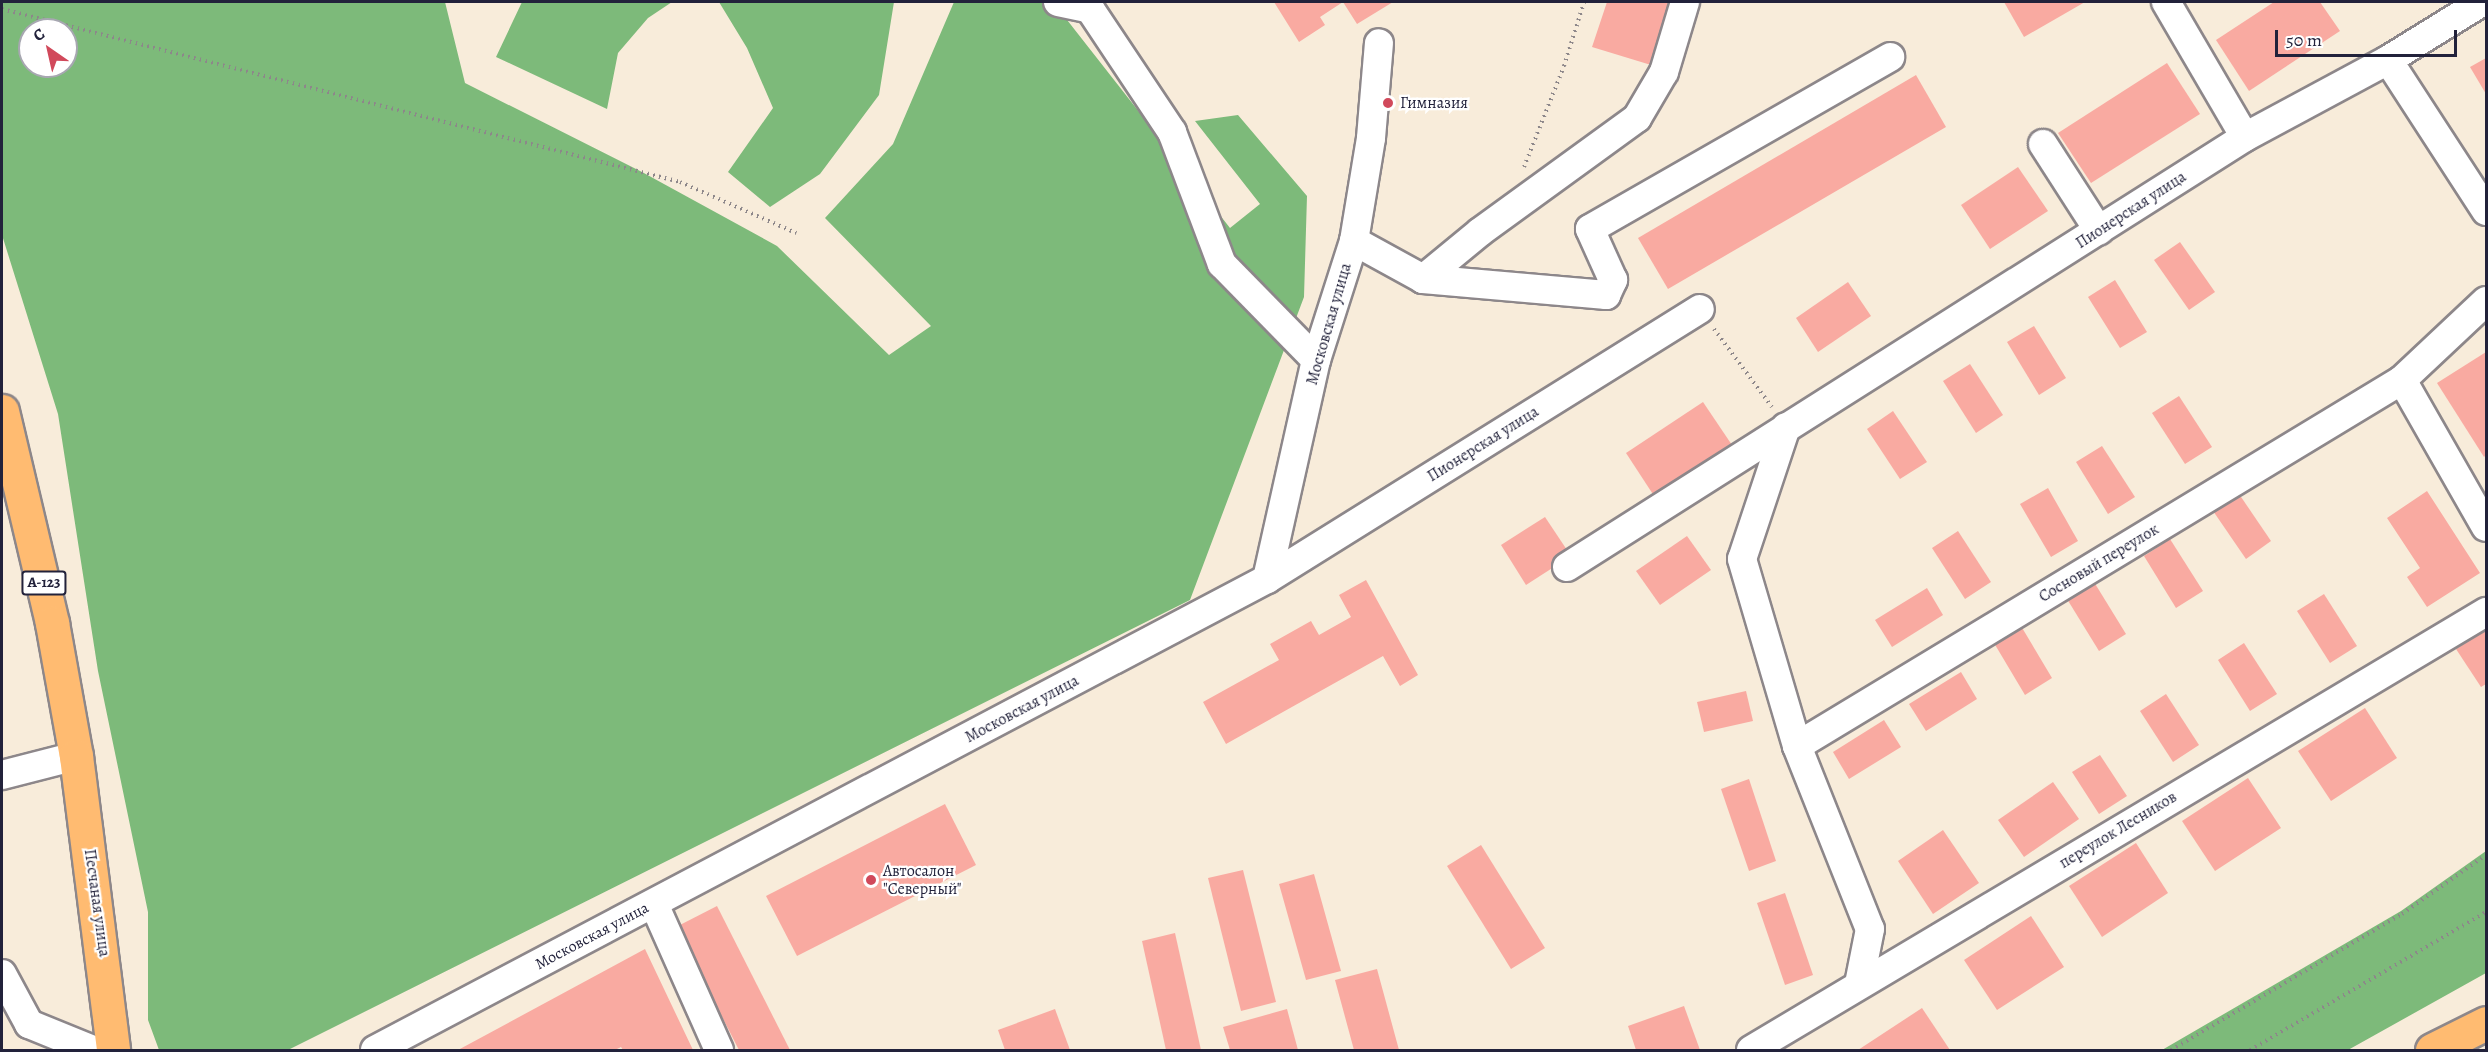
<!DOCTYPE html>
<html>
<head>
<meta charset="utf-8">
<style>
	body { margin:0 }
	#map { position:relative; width:2488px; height:1052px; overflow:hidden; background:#f8ecda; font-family:Alegreya,serif }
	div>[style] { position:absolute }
	.forest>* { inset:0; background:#7dba7a }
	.building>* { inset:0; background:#f9aaa1 }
	.path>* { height:4px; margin-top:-2px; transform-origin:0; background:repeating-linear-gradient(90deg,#8d878a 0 1.5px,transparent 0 6px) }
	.roads { filter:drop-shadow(2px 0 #8d878a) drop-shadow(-2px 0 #8d878a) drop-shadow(0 2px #8d878a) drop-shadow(0 -2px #8d878a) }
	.minor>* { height:28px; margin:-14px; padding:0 14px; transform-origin:14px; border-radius:14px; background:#fff }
	.major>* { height:33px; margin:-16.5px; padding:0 16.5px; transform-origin:16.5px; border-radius:16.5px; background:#ffbb71 }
	.dots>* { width:16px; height:16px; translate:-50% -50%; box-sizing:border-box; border:3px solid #fff; border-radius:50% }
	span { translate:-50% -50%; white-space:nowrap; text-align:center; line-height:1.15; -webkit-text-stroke:4.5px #fff; paint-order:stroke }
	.shield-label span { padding:2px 4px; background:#fff; border:2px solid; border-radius:4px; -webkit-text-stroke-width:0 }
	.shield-label { font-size:15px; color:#22223b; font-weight:700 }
	.poi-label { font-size:16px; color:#22223b }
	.left { translate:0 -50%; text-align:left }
	.street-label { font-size:16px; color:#22223b }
	.frame { position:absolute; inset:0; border:3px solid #22223b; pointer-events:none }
	.north { position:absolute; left:18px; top:18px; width:60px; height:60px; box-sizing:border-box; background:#fff; border:2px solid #a7a7b1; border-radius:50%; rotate:326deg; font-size:16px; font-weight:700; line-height:24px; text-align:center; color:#22223b }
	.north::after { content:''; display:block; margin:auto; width:21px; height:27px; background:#d1495b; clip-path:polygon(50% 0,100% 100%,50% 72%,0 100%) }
	.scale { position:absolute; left:2275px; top:30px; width:182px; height:27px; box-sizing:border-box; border:3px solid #22223b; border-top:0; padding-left:8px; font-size:18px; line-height:21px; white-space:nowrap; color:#22223b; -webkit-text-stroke:4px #fff; paint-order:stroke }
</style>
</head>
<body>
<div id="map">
	<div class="forest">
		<i style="clip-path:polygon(evenodd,2px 2px,445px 2px,465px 83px,642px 172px,777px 246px,889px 355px,931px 326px,825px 218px,893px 144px,954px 2px,1053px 2px,1230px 228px,1260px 204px,1195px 121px,1238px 115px,1307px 196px,1304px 297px,1190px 600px,288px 1050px,159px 1050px,148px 1020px,148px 912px,98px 671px,58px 414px,2px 235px,2px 2px,30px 30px,66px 30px,66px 66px,30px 66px,30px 30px)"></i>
		<i style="clip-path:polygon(522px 2px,672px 2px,648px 18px,618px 53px,607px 109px,496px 57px)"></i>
		<i style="clip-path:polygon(719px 2px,894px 2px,879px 95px,820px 174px,770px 207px,728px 172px,773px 108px,747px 48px)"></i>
		<i style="clip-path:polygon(2486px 851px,2486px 973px,2348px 1050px,2162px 1050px,2401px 911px)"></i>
	</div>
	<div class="building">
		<i style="clip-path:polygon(1274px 2px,1393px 2px,1357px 24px,1343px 2px,1320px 17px,1325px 25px,1299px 42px)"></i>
		<i style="clip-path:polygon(1607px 2px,1670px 2px,1651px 65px,1592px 47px)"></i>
		<i style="clip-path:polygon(2004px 2px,2085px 2px,2024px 37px)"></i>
		<i style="clip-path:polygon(2274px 2px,2320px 2px,2340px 31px,2249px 91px,2216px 40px)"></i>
		<i style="clip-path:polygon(2486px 58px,2486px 94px,2470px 67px)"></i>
		<i style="clip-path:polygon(2167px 63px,2200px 114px,2091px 183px,2058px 133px)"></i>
		<i style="clip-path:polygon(1916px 75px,1946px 127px,1668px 289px,1638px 238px)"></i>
		<i style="clip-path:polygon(2018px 167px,2048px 211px,1990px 249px,1961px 205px)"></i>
		<i style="clip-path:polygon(2180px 242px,2215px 292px,2189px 310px,2154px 260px)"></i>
		<i style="clip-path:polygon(2115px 280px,2147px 332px,2120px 348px,2088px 297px)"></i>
		<i style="clip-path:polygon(1848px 282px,1871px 316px,1818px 352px,1796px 318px)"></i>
		<i style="clip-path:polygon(2034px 326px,2066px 378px,2039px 395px,2007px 342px)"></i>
		<i style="clip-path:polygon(2486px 352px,2486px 455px,2484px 457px,2437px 383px)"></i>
		<i style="clip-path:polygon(1970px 364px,2003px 415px,1976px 433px,1943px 381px)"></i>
		<i style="clip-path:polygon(2179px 396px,2212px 447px,2185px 464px,2152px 413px)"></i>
		<i style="clip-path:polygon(1703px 402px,1736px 451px,1658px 502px,1626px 453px)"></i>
		<i style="clip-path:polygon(1893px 411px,1927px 462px,1900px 479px,1867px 429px)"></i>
		<i style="clip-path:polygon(2102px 446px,2135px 497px,2108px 514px,2076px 462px)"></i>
		<i style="clip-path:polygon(2048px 488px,2078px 541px,2051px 557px,2020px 504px)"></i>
		<i style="clip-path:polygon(2237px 491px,2271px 541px,2246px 559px,2211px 508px)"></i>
		<i style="clip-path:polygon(2427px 491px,2480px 573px,2427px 607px,2407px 577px,2420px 568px,2387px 518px)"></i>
		<i style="clip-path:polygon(1545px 517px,1571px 556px,1526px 585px,1501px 545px)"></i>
		<i style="clip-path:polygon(1958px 531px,1991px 582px,1965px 599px,1932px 548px)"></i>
		<i style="clip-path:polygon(1687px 536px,1711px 570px,1660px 605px,1636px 571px)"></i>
		<i style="clip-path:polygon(2170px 539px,2203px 591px,2176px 608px,2144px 556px)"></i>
		<i style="clip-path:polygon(1366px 580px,1418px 675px,1400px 686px,1383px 656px,1226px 744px,1203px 702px,1279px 660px,1270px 644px,1311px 621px,1319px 635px,1351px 617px,1339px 595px)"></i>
		<i style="clip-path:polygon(2094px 582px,2126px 634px,2099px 651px,2067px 599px)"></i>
		<i style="clip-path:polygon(1927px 588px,1943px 615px,1892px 647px,1875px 620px)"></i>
		<i style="clip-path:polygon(2324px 594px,2357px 646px,2330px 663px,2297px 611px)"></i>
		<i style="clip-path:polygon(2021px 626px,2052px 678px,2025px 695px,1994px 643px)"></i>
		<i style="clip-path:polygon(2486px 629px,2486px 684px,2481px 687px,2456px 649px)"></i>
		<i style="clip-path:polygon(2244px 643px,2277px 694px,2250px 711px,2218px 660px)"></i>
		<i style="clip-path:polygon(1961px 672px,1977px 699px,1926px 731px,1909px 704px)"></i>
		<i style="clip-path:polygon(1746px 691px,1753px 721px,1704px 732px,1697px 702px)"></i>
		<i style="clip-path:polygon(2166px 694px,2199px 745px,2173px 762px,2140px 711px)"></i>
		<i style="clip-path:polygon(2365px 708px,2397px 758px,2331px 801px,2298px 751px)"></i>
		<i style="clip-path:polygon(1884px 720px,1901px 747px,1849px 779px,1833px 752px)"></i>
		<i style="clip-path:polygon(2100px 755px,2127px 796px,2099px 814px,2072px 772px)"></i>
		<i style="clip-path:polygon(2248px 778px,2281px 828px,2215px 871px,2182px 821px)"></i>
		<i style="clip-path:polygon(1749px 779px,1776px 861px,1749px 871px,1721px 789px)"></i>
		<i style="clip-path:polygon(2053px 782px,2079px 819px,2024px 857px,1998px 820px)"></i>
		<i style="clip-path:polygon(945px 804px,976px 865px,797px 956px,766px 896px)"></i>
		<i style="clip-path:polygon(1943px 830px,1979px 883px,1933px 914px,1898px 861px)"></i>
		<i style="clip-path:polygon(2136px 843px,2168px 893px,2102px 937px,2069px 886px)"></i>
		<i style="clip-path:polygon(1481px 845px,1545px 948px,1511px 969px,1447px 866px)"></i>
		<i style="clip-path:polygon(1243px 870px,1276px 1002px,1241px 1011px,1208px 878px)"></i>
		<i style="clip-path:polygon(1314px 874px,1341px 971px,1306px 980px,1279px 884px)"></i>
		<i style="clip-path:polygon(1785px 893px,1813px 975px,1785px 985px,1757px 903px)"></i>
		<i style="clip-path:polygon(717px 906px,790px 1050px,739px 1050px,676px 927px)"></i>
		<i style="clip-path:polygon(2031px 916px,2064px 967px,1997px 1010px,1964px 960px)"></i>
		<i style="clip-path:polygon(1175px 933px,1201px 1050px,1166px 1050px,1142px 941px)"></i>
		<i style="clip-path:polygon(645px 949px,693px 1050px,623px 1050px,621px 1047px,615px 1050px,458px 1050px)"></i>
		<i style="clip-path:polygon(1377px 969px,1399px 1050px,1354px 1050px,1335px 980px)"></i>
		<i style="clip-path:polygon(1684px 1006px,1700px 1050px,1636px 1050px,1628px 1026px)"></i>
		<i style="clip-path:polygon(1922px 1008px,1950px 1050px,1858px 1050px)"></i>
		<i style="clip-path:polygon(1055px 1009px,1070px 1050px,1005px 1050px,998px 1030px)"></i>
		<i style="clip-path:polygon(1287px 1009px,1298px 1050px,1230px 1050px,1223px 1027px)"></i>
	</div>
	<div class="path">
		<i style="left:2px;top:9px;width:700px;rotate:14.31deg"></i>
		<i style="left:680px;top:182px;width:127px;rotate:23.7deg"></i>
		<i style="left:1524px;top:167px;width:109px;rotate:-68.4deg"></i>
		<i style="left:1564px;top:66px;width:67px;rotate:-72.6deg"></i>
		<i style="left:1714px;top:329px;width:97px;rotate:53.4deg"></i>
		<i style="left:2171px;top:1050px;width:268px;rotate:-30.5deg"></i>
		<i style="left:2402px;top:914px;width:103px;rotate:-35.1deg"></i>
		<i style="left:2250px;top:1050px;width:273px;rotate:-30.3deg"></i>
	</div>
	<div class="roads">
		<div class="minor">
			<i style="left:1058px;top:2px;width:33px;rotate:12deg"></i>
			<i style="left:1090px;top:9px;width:148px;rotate:56.3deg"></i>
			<i style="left:1172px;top:132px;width:141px;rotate:69.3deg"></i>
			<i style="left:1222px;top:264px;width:134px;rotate:45.6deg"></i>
			<i style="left:2166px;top:2px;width:156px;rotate:59.7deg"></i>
			<i style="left:2388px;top:60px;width:180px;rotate:57deg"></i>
			<i style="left:2043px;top:144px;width:103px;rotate:57.2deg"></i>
			<i style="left:1354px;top:241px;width:79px;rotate:28.8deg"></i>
			<i style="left:1423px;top:279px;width:184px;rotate:5deg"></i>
			<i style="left:1606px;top:295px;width:17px;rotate:-65deg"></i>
			<i style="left:1613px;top:280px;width:56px;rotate:-114.3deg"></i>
			<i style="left:1590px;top:229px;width:346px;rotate:-29.8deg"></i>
			<i style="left:1423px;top:279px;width:74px;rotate:-39.5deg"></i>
			<i style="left:1480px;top:232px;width:194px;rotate:-36deg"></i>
			<i style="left:1637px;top:118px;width:53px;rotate:-59.6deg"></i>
			<i style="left:1664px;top:72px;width:73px;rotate:-73.3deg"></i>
			<i style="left:2486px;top:301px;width:115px;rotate:136.8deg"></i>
			<i style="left:2402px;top:380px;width:169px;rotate:60.3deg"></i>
			<i style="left:1786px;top:427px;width:139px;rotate:108.4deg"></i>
			<i style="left:1742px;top:559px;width:195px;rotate:73.6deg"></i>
			<i style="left:1797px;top:746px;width:197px;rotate:68.3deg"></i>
			<i style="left:1870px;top:929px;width:56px;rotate:101.3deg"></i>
			<i style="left:1567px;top:567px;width:803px;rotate:-32.38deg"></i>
			<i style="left:2245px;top:137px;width:162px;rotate:-28.3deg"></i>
			<i style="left:2388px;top:60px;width:110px;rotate:-31.7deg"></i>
			<i style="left:1267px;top:579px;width:510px;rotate:-31.95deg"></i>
			<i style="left:1797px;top:746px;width:707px;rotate:-31.17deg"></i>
			<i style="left:2px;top:775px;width:76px;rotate:-14.4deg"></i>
			<i style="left:654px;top:904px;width:160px;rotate:66deg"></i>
			<i style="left:2px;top:974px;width:57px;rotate:61.6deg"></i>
			<i style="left:29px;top:1024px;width:69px;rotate:22.1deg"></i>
			<i style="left:375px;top:1050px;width:1009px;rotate:-27.84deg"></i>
			<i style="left:1267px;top:579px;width:224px;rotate:-77.4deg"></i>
			<i style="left:1316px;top:360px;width:125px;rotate:-72.3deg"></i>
			<i style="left:1354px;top:241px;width:104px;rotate:-80.6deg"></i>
			<i style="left:1371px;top:138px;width:95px;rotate:-85.2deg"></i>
			<i style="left:1751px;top:1050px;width:856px;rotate:-30.79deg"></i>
		</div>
		<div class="major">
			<i style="left:2px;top:411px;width:218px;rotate:76.7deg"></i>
			<i style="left:52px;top:623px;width:135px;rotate:79.8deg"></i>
			<i style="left:76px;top:756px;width:296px;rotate:82.8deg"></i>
			<i style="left:2432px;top:1050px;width:60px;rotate:-26.6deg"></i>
		</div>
	</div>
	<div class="dots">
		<i style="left:1388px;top:103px;background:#d1495b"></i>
		<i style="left:871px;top:880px;background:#d1495b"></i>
	</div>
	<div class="shield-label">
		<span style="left:44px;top:583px">А-123</span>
	</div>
	<div class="poi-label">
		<span class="left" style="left:1400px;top:103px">Гимназия</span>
		<span class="left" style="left:883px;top:880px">Автосалон<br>"Северный"</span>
	</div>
	<div class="street-label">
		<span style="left:2131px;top:210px;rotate:-33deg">Пионерская улица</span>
		<span style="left:1329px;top:324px;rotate:-74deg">Московская улица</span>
		<span style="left:1483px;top:444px;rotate:-32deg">Пионерская улица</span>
		<span style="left:2099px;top:563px;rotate:-31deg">Сосновый переулок</span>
		<span style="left:1022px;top:709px;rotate:-28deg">Московская улица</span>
		<span style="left:2118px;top:830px;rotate:-31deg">переулок Лесников</span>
		<span style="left:97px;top:903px;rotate:82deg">Песчаная улица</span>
		<span style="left:592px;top:936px;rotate:-28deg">Московская улица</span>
	</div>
	<div class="frame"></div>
	<div class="north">С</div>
	<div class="scale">50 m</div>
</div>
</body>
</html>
